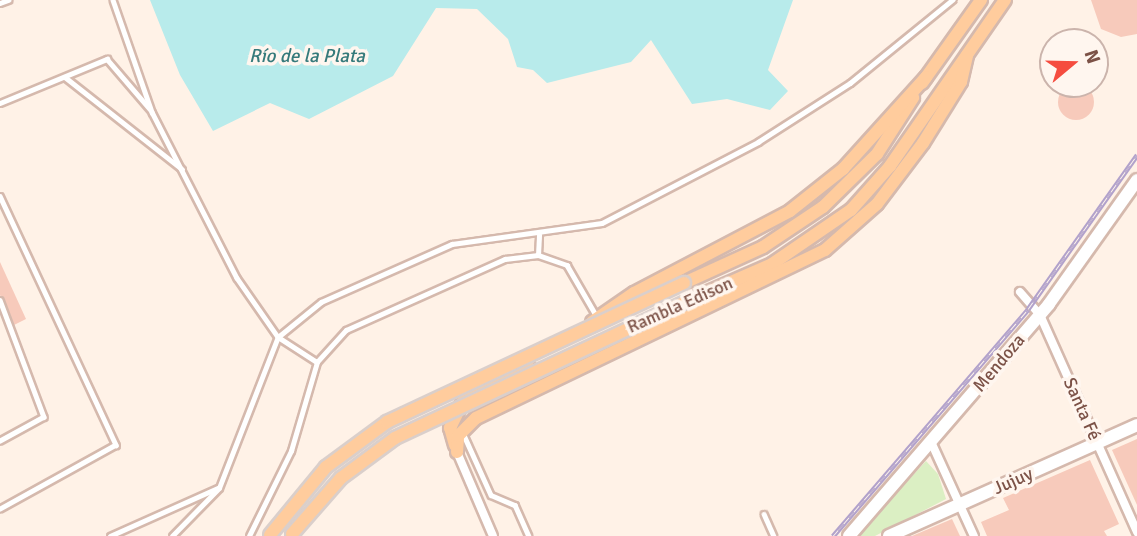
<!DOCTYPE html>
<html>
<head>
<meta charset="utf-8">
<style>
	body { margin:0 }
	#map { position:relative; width:1137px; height:536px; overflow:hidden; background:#fff2e7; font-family:Signika,sans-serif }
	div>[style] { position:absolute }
	.green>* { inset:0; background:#dbefc3 }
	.water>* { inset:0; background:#b8ebeb }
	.building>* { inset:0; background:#f7cabb }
	.round { border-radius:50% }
	.roads { filter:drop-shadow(2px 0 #d5b9ad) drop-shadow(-2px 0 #d5b9ad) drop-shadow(0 2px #d5b9ad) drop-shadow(0 -2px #d5b9ad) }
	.lane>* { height:4.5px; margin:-2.25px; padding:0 2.25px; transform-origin:2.25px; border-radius:2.25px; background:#fff }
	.street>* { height:8px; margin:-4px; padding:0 4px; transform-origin:4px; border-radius:4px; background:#fff }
	.secondary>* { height:12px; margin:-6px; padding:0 6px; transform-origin:6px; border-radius:6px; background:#fff }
	.primary>* { height:12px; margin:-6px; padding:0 6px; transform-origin:6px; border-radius:6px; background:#ffcc9d }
	.rail>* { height:5px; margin-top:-2.5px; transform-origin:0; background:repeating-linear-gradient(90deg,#fff6ef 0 8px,#b2a2cb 0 16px); box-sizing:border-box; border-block:2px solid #b2a2cb }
	.bridges { filter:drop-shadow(2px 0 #dacfcb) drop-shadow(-2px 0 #dacfcb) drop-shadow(0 2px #dacfcb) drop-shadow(0 -2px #dacfcb) }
	.primary-bridge>* { height:12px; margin:-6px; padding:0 6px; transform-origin:6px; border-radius:6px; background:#ffcc9d }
	span { translate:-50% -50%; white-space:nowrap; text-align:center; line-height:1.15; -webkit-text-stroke:7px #fff6ef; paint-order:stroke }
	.street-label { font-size:18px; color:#7c5247 }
	.water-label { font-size:19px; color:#367a7b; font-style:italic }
	.north { position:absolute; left:1039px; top:28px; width:70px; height:70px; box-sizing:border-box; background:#fff6ef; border:2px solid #cbb4ac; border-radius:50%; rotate:71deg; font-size:19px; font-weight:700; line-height:28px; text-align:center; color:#7c5247 }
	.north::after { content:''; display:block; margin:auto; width:24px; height:32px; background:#f54c3f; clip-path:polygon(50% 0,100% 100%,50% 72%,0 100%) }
</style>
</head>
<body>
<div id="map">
	<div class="green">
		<i style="clip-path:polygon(926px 461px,938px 474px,946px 499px,875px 536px,857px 536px)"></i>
	</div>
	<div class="water">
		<i style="clip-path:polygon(150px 0,793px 0,768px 70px,788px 91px,770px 110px,727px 99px,692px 104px,651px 40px,631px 62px,547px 83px,533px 70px,517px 67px,508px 39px,477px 9px,436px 8px,393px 76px,309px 119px,270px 103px,213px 131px,180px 75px)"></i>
	</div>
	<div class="building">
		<i style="clip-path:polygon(1091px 0,1137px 0,1137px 34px,1121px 37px,1101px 29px)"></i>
		<i class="round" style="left:1058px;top:84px;width:36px;height:36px"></i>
		<i style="clip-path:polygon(0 262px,26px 319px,14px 325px,0 295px)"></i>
		<i style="clip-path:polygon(1137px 439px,1137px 505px,1112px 450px)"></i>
		<i style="clip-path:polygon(1090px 460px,1119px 524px,1104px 531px,1107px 536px,987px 536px,981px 522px,1009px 510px,1003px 498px)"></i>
		<i style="clip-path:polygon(952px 519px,960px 536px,912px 536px)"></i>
	</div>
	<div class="roads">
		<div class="lane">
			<i style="left:113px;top:0;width:119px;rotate:70.8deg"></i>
			<i style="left:152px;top:112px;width:186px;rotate:62.9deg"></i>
			<i style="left:237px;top:278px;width:72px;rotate:55.2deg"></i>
			<i style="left:278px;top:337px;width:46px;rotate:32.7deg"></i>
			<i style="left:0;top:3px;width:9px;rotate:-21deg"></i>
			<i style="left:65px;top:77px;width:149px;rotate:38.2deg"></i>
			<i style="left:0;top:103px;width:116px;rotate:-22.4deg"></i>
			<i style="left:107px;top:59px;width:66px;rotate:49.3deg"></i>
			<i style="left:0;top:196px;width:275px;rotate:65deg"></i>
			<i style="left:116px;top:445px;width:132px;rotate:151.1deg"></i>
			<i style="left:538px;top:255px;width:20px;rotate:-87deg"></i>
			<i style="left:0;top:300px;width:125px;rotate:69.4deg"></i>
			<i style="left:44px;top:417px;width:50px;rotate:151.4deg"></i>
			<i style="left:463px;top:433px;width:68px;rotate:65.7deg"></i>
			<i style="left:491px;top:495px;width:26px;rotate:23deg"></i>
			<i style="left:515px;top:505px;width:34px;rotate:66deg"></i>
			<i style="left:764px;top:514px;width:24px;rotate:66deg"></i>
			<i style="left:110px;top:536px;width:118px;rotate:-24deg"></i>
			<i style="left:172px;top:536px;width:67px;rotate:-45.6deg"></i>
			<i style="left:219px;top:488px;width:162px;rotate:-68.7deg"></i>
			<i style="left:278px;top:337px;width:55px;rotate:-39.1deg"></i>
			<i style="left:321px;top:302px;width:143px;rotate:-23.9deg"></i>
			<i style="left:452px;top:244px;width:151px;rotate:-8deg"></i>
			<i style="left:602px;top:223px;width:176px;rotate:-27.4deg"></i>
			<i style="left:758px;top:142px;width:109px;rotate:-32.7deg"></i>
			<i style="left:850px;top:83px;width:132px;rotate:-39.1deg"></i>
			<i style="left:249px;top:536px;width:95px;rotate:-63.7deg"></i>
			<i style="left:291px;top:451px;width:93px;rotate:-73.7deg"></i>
			<i style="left:317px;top:362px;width:43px;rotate:-47.8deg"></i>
			<i style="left:346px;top:330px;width:174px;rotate:-24.1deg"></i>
			<i style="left:505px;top:259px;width:33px;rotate:-7deg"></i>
			<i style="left:538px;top:255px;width:31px;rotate:19deg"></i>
			<i style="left:567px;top:265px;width:58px;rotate:59.9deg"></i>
		</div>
		<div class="street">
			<i style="left:1020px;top:292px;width:30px;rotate:49deg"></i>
			<i style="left:1040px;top:315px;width:238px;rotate:65.9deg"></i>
			<i style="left:932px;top:444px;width:101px;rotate:65.5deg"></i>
			<i style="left:457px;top:452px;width:91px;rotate:66.8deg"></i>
		</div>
		<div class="secondary">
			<i style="left:849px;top:536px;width:306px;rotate:-49.2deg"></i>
			<i style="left:1049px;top:304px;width:152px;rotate:-54.6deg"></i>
			<i style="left:889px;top:536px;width:272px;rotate:-24.1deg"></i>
		</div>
		<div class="primary">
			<i style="left:922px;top:83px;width:102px;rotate:-54.6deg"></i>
			<i style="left:684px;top:283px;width:87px;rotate:-24.5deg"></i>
			<i style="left:763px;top:247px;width:72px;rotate:-33.7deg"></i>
			<i style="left:823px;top:207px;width:76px;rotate:-44.5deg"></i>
			<i style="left:877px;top:154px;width:67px;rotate:-57.3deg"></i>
			<i style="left:692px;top:299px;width:87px;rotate:-23.6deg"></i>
			<i style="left:772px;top:264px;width:96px;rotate:-34.4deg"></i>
			<i style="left:851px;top:210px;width:59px;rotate:-48.4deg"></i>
			<i style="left:890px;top:166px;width:202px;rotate:-55.3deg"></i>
			<i style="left:592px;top:322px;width:51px;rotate:-34.6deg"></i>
			<i style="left:634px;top:293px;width:176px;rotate:-27.7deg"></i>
			<i style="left:790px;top:211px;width:68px;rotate:-38.4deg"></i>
			<i style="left:843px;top:169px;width:124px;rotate:-47.9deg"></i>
			<i style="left:455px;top:445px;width:18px;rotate:-106deg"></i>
			<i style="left:450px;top:428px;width:30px;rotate:-64deg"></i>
			<i style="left:463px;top:401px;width:76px;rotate:-31.6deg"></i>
			<i style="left:457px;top:452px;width:16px;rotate:-86deg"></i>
			<i style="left:458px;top:436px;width:25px;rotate:-45deg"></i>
			<i style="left:476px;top:418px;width:387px;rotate:-25.7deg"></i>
			<i style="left:825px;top:250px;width:69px;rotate:-41.5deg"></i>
			<i style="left:877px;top:204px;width:76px;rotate:-53deg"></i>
			<i style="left:923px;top:143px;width:72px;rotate:-58.1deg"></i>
			<i style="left:961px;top:82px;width:28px;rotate:-77deg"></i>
		</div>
	</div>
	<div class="rail">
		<i style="left:833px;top:536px;width:299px;rotate:-49.3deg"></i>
		<i style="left:1028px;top:309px;width:189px;rotate:-54.7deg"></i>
	</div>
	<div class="bridges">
		<div class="primary-bridge">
			<i style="left:292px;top:534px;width:74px;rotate:-48.8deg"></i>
			<i style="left:341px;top:478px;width:67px;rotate:-36.5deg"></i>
			<i style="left:395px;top:438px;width:328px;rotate:-25.1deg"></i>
			<i style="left:270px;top:535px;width:88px;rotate:-50.5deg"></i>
			<i style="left:326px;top:467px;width:76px;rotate:-36.4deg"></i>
			<i style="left:387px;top:422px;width:328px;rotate:-25.1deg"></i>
		</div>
	</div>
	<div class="street-label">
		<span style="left:680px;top:305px;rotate:-24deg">Rambla Edison</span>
		<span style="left:999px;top:363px;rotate:-50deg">Mendoza</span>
		<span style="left:1082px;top:409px;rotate:66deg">Santa Fé</span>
		<span style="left:1013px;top:481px;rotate:-24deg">Jujuy</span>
	</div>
	<div class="water-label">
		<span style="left:307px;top:57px">Río de la Plata</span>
	</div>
	<div class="north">N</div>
</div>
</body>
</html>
